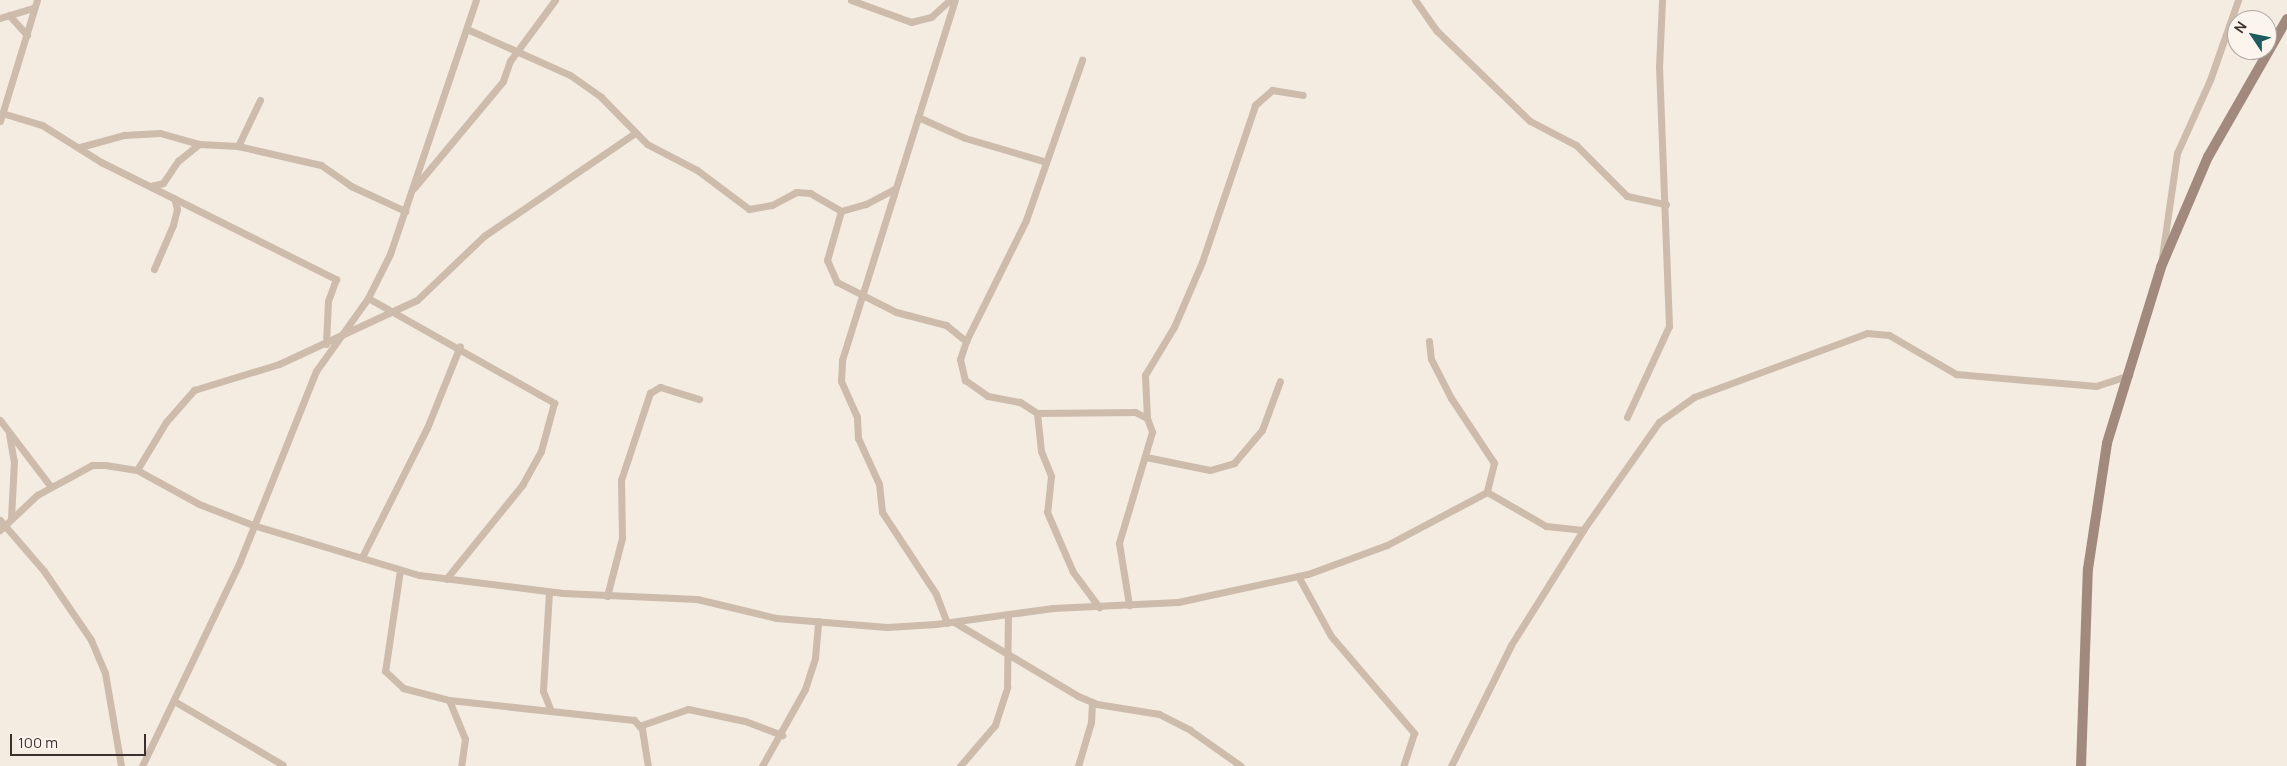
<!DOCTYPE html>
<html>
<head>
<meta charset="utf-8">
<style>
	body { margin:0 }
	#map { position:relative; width:2287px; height:766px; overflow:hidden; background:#f4ebe1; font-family:Manrope,sans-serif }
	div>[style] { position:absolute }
	.street>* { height:7px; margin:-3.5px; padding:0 3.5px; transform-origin:3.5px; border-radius:3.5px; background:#cdbbac }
	.secondary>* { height:10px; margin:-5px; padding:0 5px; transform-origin:5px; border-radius:5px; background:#a18a7d }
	span { translate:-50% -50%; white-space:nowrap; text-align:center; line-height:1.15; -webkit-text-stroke:4px #fbf5ee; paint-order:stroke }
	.north { position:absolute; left:2227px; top:10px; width:50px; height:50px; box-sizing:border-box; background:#fbf5ee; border:1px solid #aea6a0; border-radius:50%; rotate:304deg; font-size:14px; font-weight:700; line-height:20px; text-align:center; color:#3b302b }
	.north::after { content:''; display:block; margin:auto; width:18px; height:22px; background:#1f5a5e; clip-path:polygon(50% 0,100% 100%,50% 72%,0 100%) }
	.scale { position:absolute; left:10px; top:734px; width:136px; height:22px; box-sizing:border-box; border:2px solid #3b302b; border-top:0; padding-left:6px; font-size:15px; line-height:18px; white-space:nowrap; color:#3b302b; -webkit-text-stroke:4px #fbf5ee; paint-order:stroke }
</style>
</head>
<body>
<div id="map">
	<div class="street">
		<i style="left:851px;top:0;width:64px;rotate:20.1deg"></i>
		<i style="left:911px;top:22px;width:21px;rotate:-14deg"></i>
		<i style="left:931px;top:17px;width:25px;rotate:-42deg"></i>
		<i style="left:1415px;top:0;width:38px;rotate:55deg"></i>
		<i style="left:1437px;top:31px;width:129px;rotate:44.1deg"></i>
		<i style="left:1530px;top:121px;width:52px;rotate:27.6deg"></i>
		<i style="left:1576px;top:145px;width:72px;rotate:45deg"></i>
		<i style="left:1627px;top:196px;width:40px;rotate:12deg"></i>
		<i style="left:9px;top:15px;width:27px;rotate:48deg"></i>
		<i style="left:0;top:18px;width:34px;rotate:-17deg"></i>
		<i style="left:467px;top:29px;width:113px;rotate:24.1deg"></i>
		<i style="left:570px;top:75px;width:38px;rotate:35deg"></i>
		<i style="left:601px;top:97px;width:66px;rotate:45.6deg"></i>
		<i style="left:647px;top:144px;width:56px;rotate:27.5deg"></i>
		<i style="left:697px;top:170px;width:65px;rotate:36.9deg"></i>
		<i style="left:749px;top:209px;width:23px;rotate:-10deg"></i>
		<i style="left:772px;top:205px;width:27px;rotate:-28deg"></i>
		<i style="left:796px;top:192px;width:14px;rotate:4deg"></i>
		<i style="left:810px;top:193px;width:36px;rotate:30deg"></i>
		<i style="left:841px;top:211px;width:51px;rotate:105.9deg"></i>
		<i style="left:827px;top:260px;width:24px;rotate:66deg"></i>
		<i style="left:837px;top:282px;width:66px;rotate:27deg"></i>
		<i style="left:896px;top:312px;width:52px;rotate:14.6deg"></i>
		<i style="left:946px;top:325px;width:26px;rotate:39deg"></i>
		<i style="left:966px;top:341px;width:19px;rotate:108deg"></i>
		<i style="left:960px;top:359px;width:22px;rotate:77deg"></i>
		<i style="left:965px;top:380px;width:28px;rotate:35deg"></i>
		<i style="left:988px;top:396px;width:33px;rotate:11deg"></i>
		<i style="left:1020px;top:402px;width:20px;rotate:33deg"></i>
		<i style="left:1037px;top:413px;width:38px;rotate:84deg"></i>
		<i style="left:1041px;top:451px;width:27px;rotate:68deg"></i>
		<i style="left:1051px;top:476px;width:36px;rotate:96deg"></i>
		<i style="left:1047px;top:512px;width:65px;rotate:66.6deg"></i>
		<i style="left:1073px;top:572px;width:44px;rotate:53.4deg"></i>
		<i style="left:2px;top:113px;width:42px;rotate:16.7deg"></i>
		<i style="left:42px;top:125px;width:70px;rotate:32.1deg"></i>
		<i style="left:101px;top:162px;width:263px;rotate:26.5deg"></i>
		<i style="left:336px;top:279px;width:23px;rotate:110deg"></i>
		<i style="left:328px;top:301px;width:43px;rotate:92.7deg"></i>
		<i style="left:918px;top:117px;width:51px;rotate:24.1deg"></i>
		<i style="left:965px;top:138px;width:81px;rotate:16.4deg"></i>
		<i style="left:0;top:121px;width:127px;rotate:-73deg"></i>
		<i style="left:238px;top:146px;width:51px;rotate:-64.4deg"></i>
		<i style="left:80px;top:147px;width:46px;rotate:-15.3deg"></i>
		<i style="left:124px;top:135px;width:36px;rotate:-3deg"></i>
		<i style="left:160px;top:133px;width:41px;rotate:15.8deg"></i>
		<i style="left:151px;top:186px;width:12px;rotate:-14deg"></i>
		<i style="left:163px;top:183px;width:27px;rotate:-56deg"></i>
		<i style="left:178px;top:161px;width:27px;rotate:-39deg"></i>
		<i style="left:199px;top:144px;width:39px;rotate:3deg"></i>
		<i style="left:238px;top:146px;width:85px;rotate:12.9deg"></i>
		<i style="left:321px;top:165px;width:37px;rotate:35deg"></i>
		<i style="left:351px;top:186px;width:60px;rotate:24.8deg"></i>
		<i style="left:414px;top:188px;width:139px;rotate:-50.2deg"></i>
		<i style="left:503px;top:81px;width:21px;rotate:-71deg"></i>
		<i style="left:510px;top:61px;width:76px;rotate:-53.6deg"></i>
		<i style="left:841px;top:211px;width:26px;rotate:-16deg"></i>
		<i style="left:866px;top:204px;width:32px;rotate:-28deg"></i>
		<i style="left:2162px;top:257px;width:105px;rotate:-81.8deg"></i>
		<i style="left:2177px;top:153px;width:80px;rotate:-65.7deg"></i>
		<i style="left:2210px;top:80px;width:85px;rotate:-70.7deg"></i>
		<i style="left:154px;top:269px;width:48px;rotate:-66.6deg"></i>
		<i style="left:173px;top:225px;width:16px;rotate:-76deg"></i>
		<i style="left:177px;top:209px;width:11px;rotate:-105deg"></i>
		<i style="left:368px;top:298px;width:214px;rotate:29.4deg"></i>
		<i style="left:554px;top:403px;width:50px;rotate:105.2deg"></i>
		<i style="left:541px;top:451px;width:38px;rotate:119deg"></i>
		<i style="left:523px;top:484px;width:122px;rotate:129deg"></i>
		<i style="left:966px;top:341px;width:135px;rotate:-63.6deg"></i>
		<i style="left:1026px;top:220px;width:170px;rotate:-70.7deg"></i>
		<i style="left:1429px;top:341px;width:18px;rotate:84deg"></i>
		<i style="left:1431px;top:359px;width:44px;rotate:62.9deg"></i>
		<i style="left:1451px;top:398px;width:78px;rotate:56.5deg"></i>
		<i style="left:1494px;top:463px;width:30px;rotate:104deg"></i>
		<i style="left:1037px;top:413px;width:98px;rotate:-0.6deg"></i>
		<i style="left:1135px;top:412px;width:13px;rotate:27deg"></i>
		<i style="left:1147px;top:418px;width:15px;rotate:70deg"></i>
		<i style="left:1152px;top:432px;width:116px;rotate:106.6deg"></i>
		<i style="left:1119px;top:543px;width:63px;rotate:80.8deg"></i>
		<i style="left:1627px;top:417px;width:100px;rotate:-65.2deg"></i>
		<i style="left:1669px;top:326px;width:259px;rotate:-92.2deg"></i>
		<i style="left:1659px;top:67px;width:67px;rotate:-87.4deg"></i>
		<i style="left:1147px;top:418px;width:43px;rotate:-92.7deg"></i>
		<i style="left:1145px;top:375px;width:56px;rotate:-58.9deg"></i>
		<i style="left:1174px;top:327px;width:71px;rotate:-66.7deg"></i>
		<i style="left:1202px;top:262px;width:166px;rotate:-71.3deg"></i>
		<i style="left:1255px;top:105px;width:23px;rotate:-41deg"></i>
		<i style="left:1272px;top:90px;width:31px;rotate:9deg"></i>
		<i style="left:0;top:420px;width:84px;rotate:52.7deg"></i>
		<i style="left:9px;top:434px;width:27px;rotate:80deg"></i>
		<i style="left:14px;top:461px;width:58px;rotate:93deg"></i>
		<i style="left:1146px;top:457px;width:65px;rotate:11.5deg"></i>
		<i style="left:1210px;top:470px;width:25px;rotate:-16deg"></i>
		<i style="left:1234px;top:463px;width:43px;rotate:-49.7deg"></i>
		<i style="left:1262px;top:430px;width:52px;rotate:-69.8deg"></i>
		<i style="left:137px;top:470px;width:56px;rotate:-58.9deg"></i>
		<i style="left:166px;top:422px;width:43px;rotate:-48.8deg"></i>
		<i style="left:194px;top:390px;width:89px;rotate:-17deg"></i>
		<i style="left:279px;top:364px;width:152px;rotate:-24.9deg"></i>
		<i style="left:417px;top:300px;width:93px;rotate:-43.7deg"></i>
		<i style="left:484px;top:236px;width:183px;rotate:-34.3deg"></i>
		<i style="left:0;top:520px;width:67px;rotate:49.2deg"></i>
		<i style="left:44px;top:571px;width:83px;rotate:55.7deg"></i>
		<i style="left:91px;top:640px;width:36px;rotate:67deg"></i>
		<i style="left:105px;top:673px;width:94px;rotate:80.2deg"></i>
		<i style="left:0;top:530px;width:51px;rotate:-43.4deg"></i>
		<i style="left:37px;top:495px;width:63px;rotate:-28.6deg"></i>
		<i style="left:92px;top:465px;width:13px"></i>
		<i style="left:105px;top:465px;width:32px;rotate:9deg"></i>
		<i style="left:137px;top:470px;width:71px;rotate:28.7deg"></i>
		<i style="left:199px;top:504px;width:58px;rotate:21.3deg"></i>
		<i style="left:253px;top:525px;width:173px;rotate:16.8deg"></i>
		<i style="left:419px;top:575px;width:145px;rotate:7.1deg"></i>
		<i style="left:563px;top:593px;width:134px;rotate:2.6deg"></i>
		<i style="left:697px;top:599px;width:81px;rotate:13.5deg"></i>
		<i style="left:776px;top:618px;width:111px;rotate:4.6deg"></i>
		<i style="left:887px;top:627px;width:49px;rotate:-3.5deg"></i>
		<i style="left:936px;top:624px;width:118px;rotate:-7.8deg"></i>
		<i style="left:1053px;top:608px;width:125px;rotate:-2.7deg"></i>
		<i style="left:1178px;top:602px;width:133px;rotate:-12.2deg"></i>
		<i style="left:1308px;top:574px;width:84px;rotate:-20.2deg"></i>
		<i style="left:1387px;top:545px;width:113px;rotate:-27.9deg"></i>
		<i style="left:1487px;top:492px;width:68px;rotate:30deg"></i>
		<i style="left:1546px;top:526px;width:37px;rotate:6deg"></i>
		<i style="left:1583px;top:530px;width:132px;rotate:-54.9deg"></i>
		<i style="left:1659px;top:422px;width:43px;rotate:-35.5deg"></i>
		<i style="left:1694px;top:397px;width:184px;rotate:-20.3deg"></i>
		<i style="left:1867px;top:333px;width:22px;rotate:5deg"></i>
		<i style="left:1889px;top:335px;width:78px;rotate:30.2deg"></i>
		<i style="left:1956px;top:374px;width:141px;rotate:4.9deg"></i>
		<i style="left:2096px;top:386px;width:35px;rotate:-18deg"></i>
		<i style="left:362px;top:557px;width:144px;rotate:-63.3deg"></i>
		<i style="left:427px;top:428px;width:88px;rotate:-68.1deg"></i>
		<i style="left:400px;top:570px;width:102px;rotate:98.4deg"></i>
		<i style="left:385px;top:671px;width:25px;rotate:43deg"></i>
		<i style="left:403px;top:688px;width:48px;rotate:14.6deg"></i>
		<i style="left:449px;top:700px;width:42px;rotate:67.7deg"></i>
		<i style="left:465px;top:739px;width:27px;rotate:98deg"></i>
		<i style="left:1298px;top:576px;width:68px;rotate:61.2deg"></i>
		<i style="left:1331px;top:636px;width:128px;rotate:49.4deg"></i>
		<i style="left:1414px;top:733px;width:35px;rotate:108deg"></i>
		<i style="left:549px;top:592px;width:99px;rotate:93.5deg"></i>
		<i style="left:543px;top:691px;width:18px;rotate:68deg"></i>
		<i style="left:607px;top:596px;width:60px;rotate:-75.5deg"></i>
		<i style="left:622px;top:538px;width:58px;rotate:-91deg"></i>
		<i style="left:621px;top:480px;width:92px;rotate:-71.6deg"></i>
		<i style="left:650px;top:393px;width:12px;rotate:-31deg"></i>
		<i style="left:660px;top:387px;width:41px;rotate:17.1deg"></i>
		<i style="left:954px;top:622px;width:144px;rotate:30.8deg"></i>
		<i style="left:1078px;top:696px;width:21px;rotate:23deg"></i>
		<i style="left:1097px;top:704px;width:63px;rotate:9.2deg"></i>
		<i style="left:1159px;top:714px;width:35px;rotate:27deg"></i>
		<i style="left:1190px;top:730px;width:62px;rotate:35.2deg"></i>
		<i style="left:947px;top:623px;width:31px;rotate:-111deg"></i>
		<i style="left:936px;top:594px;width:98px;rotate:-123.4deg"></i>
		<i style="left:882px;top:512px;width:28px;rotate:-96deg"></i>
		<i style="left:879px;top:484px;width:51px;rotate:-114.5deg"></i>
		<i style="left:858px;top:438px;width:21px;rotate:-93deg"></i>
		<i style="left:857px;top:417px;width:39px;rotate:-114deg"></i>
		<i style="left:841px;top:381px;width:21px;rotate:-87deg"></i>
		<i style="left:842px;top:360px;width:377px;rotate:-72.6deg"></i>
		<i style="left:449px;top:700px;width:186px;rotate:6.2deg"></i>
		<i style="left:634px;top:720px;width:12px;rotate:48deg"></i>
		<i style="left:642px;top:729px;width:37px;rotate:81deg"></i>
		<i style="left:174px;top:701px;width:126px;rotate:30.4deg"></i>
		<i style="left:639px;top:726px;width:52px;rotate:-19.1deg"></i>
		<i style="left:688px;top:709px;width:58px;rotate:11.9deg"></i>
		<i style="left:745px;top:721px;width:40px;rotate:21deg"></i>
		<i style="left:142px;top:766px;width:227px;rotate:-64.4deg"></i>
		<i style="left:240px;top:561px;width:205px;rotate:-68.2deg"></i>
		<i style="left:316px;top:371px;width:90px;rotate:-54.5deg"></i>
		<i style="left:368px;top:298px;width:49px;rotate:-63.4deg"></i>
		<i style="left:390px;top:254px;width:268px;rotate:-71.3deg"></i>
		<i style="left:762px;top:766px;width:88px;rotate:-60.8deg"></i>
		<i style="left:805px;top:689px;width:33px;rotate:-72deg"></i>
		<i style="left:815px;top:658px;width:37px;rotate:-85deg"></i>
		<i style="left:960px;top:766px;width:54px;rotate:-49.5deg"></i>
		<i style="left:995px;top:725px;width:40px;rotate:-72deg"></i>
		<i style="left:1007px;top:687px;width:70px;rotate:-89.2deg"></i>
		<i style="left:1078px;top:766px;width:46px;rotate:-73.5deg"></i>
		<i style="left:1091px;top:722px;width:20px;rotate:-87deg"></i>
		<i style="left:1451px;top:766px;width:135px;rotate:-63.6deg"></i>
		<i style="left:1511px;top:645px;width:136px;rotate:-57.9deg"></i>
	</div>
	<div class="secondary">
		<i style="left:2081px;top:766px;width:197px;rotate:-88deg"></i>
		<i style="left:2088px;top:569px;width:127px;rotate:-81.4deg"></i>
		<i style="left:2107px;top:443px;width:184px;rotate:-72.9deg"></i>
		<i style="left:2161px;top:267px;width:120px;rotate:-66.9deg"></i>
		<i style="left:2208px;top:157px;width:159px;rotate:-60.2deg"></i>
	</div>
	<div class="north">N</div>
	<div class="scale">100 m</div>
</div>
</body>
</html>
